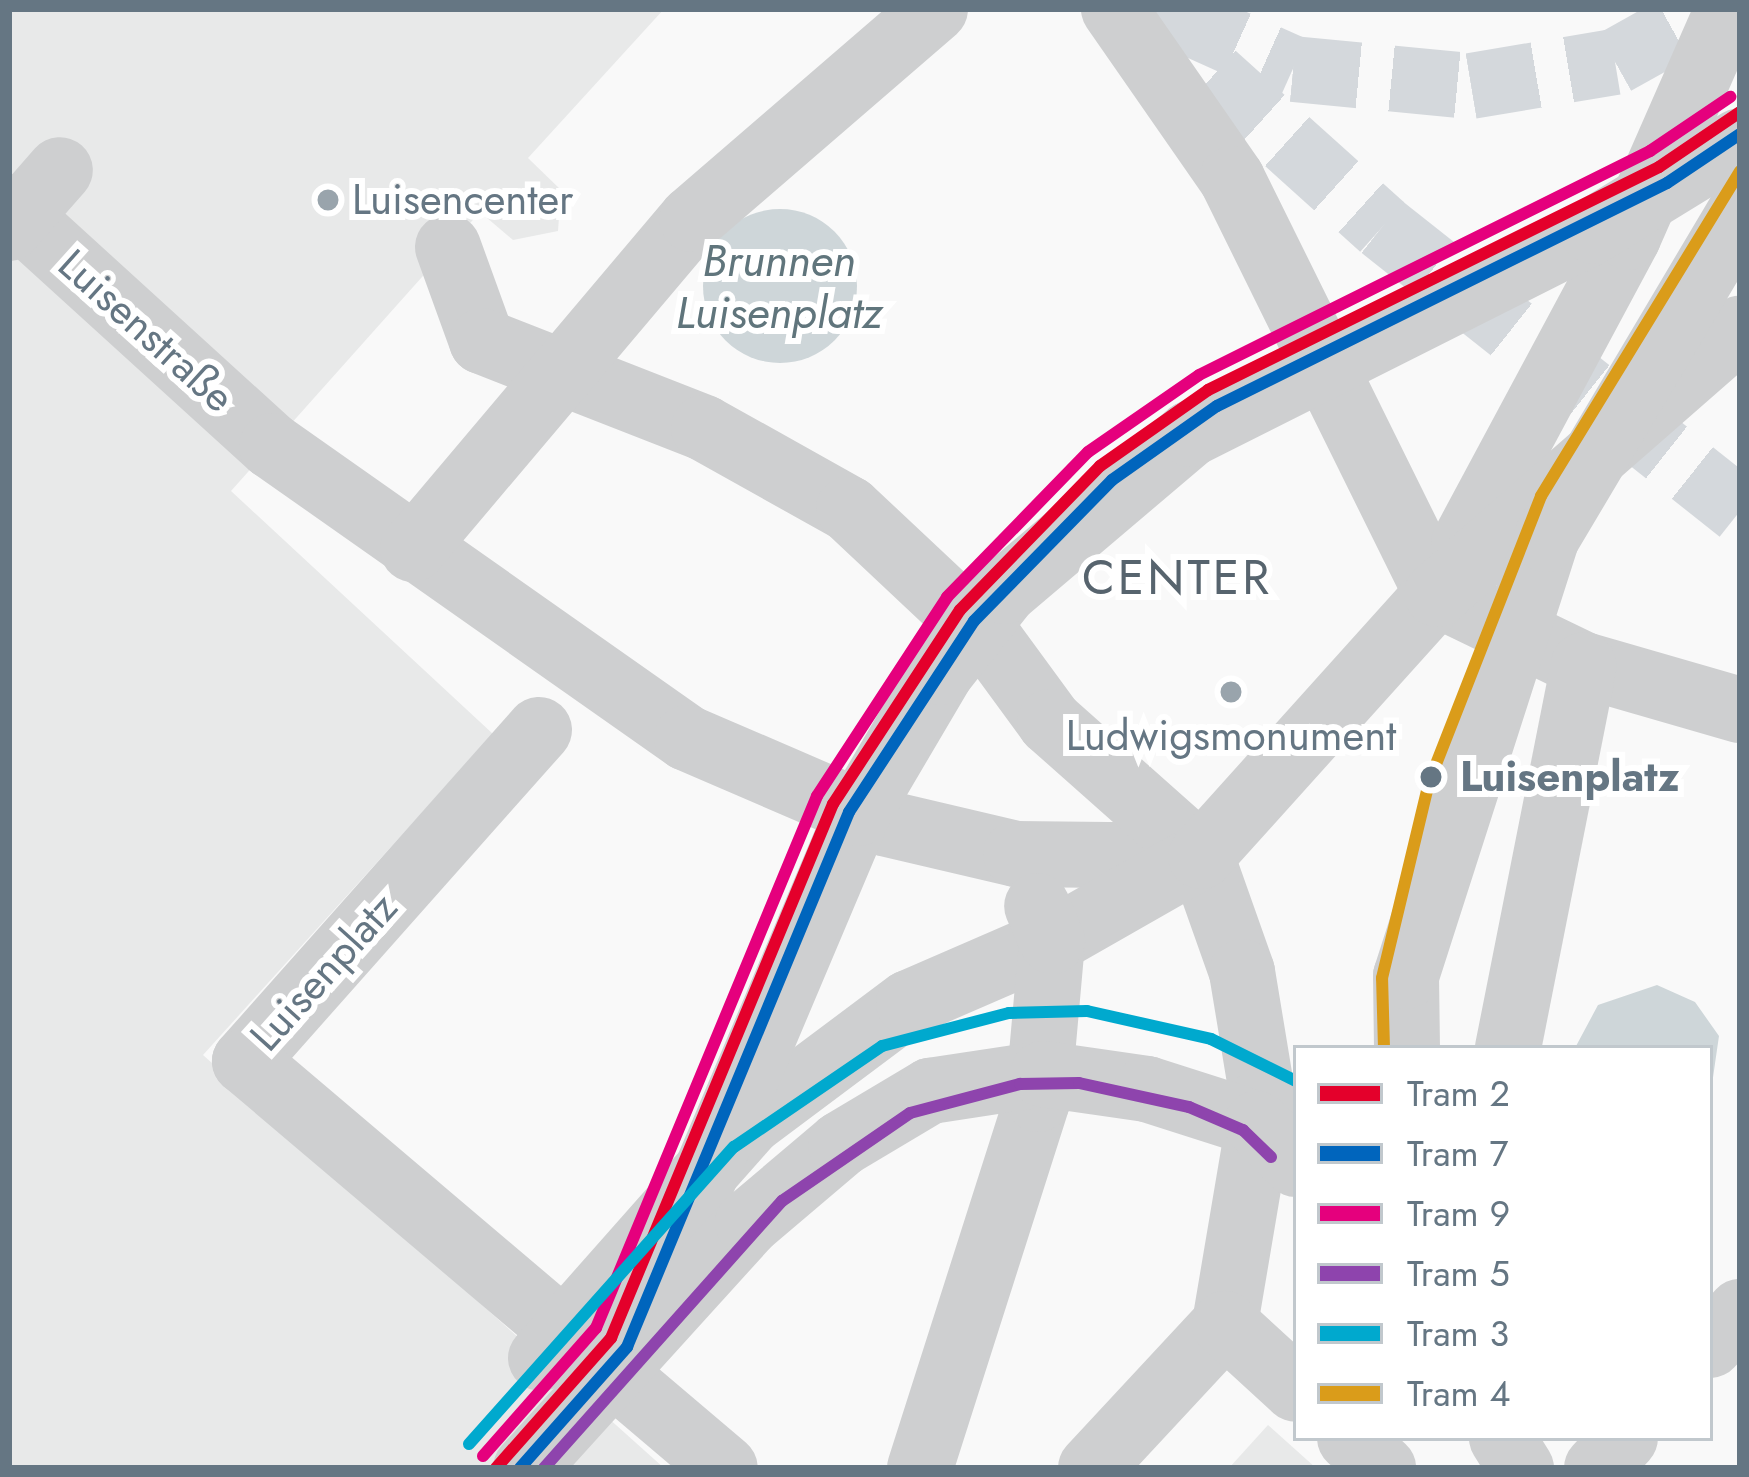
<!DOCTYPE html>
<html>
<head>
<meta charset="utf-8">
<style>
	body { margin:0 }
	#map { position:relative; width:1749px; height:1477px; overflow:hidden; background:#f9f9f9; font-family:Jost,sans-serif }
	div>[style] { position:absolute }
	.built>* { inset:0; background:#e8e9e9 }
	.water>* { inset:0; background:#ced6d9 }
	.round { border-radius:50% }
	.primary-tunnel>* { height:66px; margin-top:-33px; transform-origin:0; background:repeating-linear-gradient(90deg,#d4d8dc 0 66px,transparent 0 99px) }
	.pedestrian>* { height:66px; margin:-33px; padding:0 33px; transform-origin:33px; border-radius:33px; background:#cecfd0 }
	.minor>* { height:66px; margin:-33px; padding:0 33px; transform-origin:33px; border-radius:33px; background:#cecfd0 }
	.tram-1>* { height:12px; margin:-6px; padding:0 6px; transform-origin:6px; border-radius:6px; background:#e4002b }
	.tram-2>* { height:12px; margin:-6px; padding:0 6px; transform-origin:6px; border-radius:6px; background:#0065bd }
	.tram-3>* { height:12px; margin:-6px; padding:0 6px; transform-origin:6px; border-radius:6px; background:#e5007d }
	.tram-4>* { height:12px; margin:-6px; padding:0 6px; transform-origin:6px; border-radius:6px; background:#8e44ad }
	.tram-5>* { height:12px; margin:-6px; padding:0 6px; transform-origin:6px; border-radius:6px; background:#00a9ce }
	.tram-6>* { height:12px; margin:-6px; padding:0 6px; transform-origin:6px; border-radius:6px; background:#da9c1a }
	.dots>* { width:33px; height:33px; translate:-50% -50%; box-sizing:border-box; border:6px solid #fff; border-radius:50% }
	span { translate:-50% -50%; white-space:nowrap; text-align:center; line-height:1.15; -webkit-text-stroke:12px #fff; paint-order:stroke }
	.poi-label { font-size:42px; color:#657683 }
	.left { translate:0 -50%; text-align:left }
	.street-label { font-size:42px; color:#657683 }
	.stop-label { font-size:42px; color:#657683; font-weight:700 }
	.water-label { font-size:45px; color:#60757c; font-style:italic }
	.quarter-label { font-size:48px; color:#57646e; letter-spacing:3px }
	.frame { position:absolute; inset:0; border:12px solid #657683; pointer-events:none }
	.legend { position:absolute; left:1293px; top:1045px; width:420px; height:396px; box-sizing:border-box; background:#fff; border:3px solid #c1c8cd; margin:0; padding:15px 21px; list-style:none; font-size:36px; color:#657683 }
	.legend li { display:flex; align-items:center; gap:24px; height:60px }
	.legend b { width:60px; border:3px solid #c1c8cd }
</style>
</head>
<body>
<div id="map">
	<div class="built">
		<i style="clip-path:polygon(9px 9px,664px 9px,528px 158px,561px 190px,558px 231px,513px 240px,480px 212px,231px 491px,493px 734px,203px 1055px,664px 1468px,9px 1468px)"></i>
		<i style="clip-path:polygon(1268px 1425px,1316px 1468px,1229px 1468px)"></i>
	</div>
	<div class="water">
		<i class="round" style="left:703px;top:209px;width:154px;height:154px"></i>
		<i style="clip-path:polygon(1657px 985px,1695px 1002px,1719px 1036px,1710px 1098px,1710px 1048px,1575px 1048px,1598px 1005px)"></i>
	</div>
	<div class="primary-tunnel">
		<i style="left:1140px;top:9px;width:326px;rotate:42deg"></i>
		<i style="left:1382px;top:227px;width:457px;rotate:38.4deg"></i>
		<i style="left:1177px;top:17px;width:127px;rotate:24.1deg"></i>
		<i style="left:1293px;top:69px;width:179px;rotate:5.5deg"></i>
		<i style="left:1471px;top:86px;width:146px;rotate:-9.5deg"></i>
		<i style="left:1615px;top:62px;width:109px;rotate:-29.2deg"></i>
	</div>
	<div class="pedestrian">
		<i style="left:1114px;top:9px;width:207px;rotate:55.2deg"></i>
		<i style="left:1232px;top:179px;width:463px;rotate:63.7deg"></i>
		<i style="left:1437px;top:594px;width:163px;rotate:25.8deg"></i>
		<i style="left:1584px;top:665px;width:162px;rotate:16.1deg"></i>
		<i style="left:9px;top:207px;width:355px;rotate:42.3deg"></i>
		<i style="left:272px;top:446px;width:507px;rotate:35.13deg"></i>
		<i style="left:687px;top:738px;width:215px;rotate:23.3deg"></i>
		<i style="left:884px;top:823px;width:136px;rotate:13.2deg"></i>
		<i style="left:1016px;top:854px;width:185px;rotate:0.6deg"></i>
		<i style="left:1201px;top:856px;width:123px;rotate:70.5deg"></i>
		<i style="left:1242px;top:972px;width:129px;rotate:80.6deg"></i>
		<i style="left:1263px;top:1099px;width:228px;rotate:99.6deg"></i>
		<i style="left:9px;top:228px;width:77px;rotate:-48.7deg"></i>
		<i style="left:448px;top:247px;width:100px;rotate:70.1deg"></i>
		<i style="left:482px;top:341px;width:238px;rotate:21.4deg"></i>
		<i style="left:704px;top:428px;width:166px;rotate:29.2deg"></i>
		<i style="left:849px;top:509px;width:197px;rotate:43.2deg"></i>
		<i style="left:993px;top:644px;width:97px;rotate:53.8deg"></i>
		<i style="left:1050px;top:722px;width:202px;rotate:41.6deg"></i>
		<i style="left:1464px;top:543px;width:347px;rotate:-61.8deg"></i>
		<i style="left:1628px;top:237px;width:249px;rotate:-66.3deg"></i>
		<i style="left:413px;top:549px;width:432px;rotate:-49.8deg"></i>
		<i style="left:692px;top:219px;width:321px;rotate:-40.8deg"></i>
		<i style="left:539px;top:730px;width:443px;rotate:131.6deg"></i>
		<i style="left:245px;top:1061px;width:629px;rotate:40.3deg"></i>
		<i style="left:1508px;top:1048px;width:390px;rotate:-78.8deg"></i>
		<i style="left:1710px;top:1345px;width:45px;rotate:-47.7deg"></i>
		<i style="left:541px;top:1358px;width:317px;rotate:-48.5deg"></i>
		<i style="left:751px;top:1121px;width:197px;rotate:-36.8deg"></i>
		<i style="left:909px;top:1003px;width:156px;rotate:-23.4deg"></i>
		<i style="left:1052px;top:941px;width:172px;rotate:-29.7deg"></i>
		<i style="left:1201px;top:856px;width:353px;rotate:-48deg"></i>
		<i style="left:1437px;top:594px;width:403px;rotate:-41.2deg"></i>
		<i style="left:1350px;top:1438px;width:45px;rotate:42.3deg"></i>
		<i style="left:920px;top:1468px;width:387px;rotate:-72.3deg"></i>
		<i style="left:1038px;top:1099px;width:159px;rotate:-84.9deg"></i>
		<i style="left:1052px;top:941px;width:38px;rotate:-113deg"></i>
		<i style="left:1091px;top:1468px;width:197px;rotate:-47.1deg"></i>
		<i style="left:1225px;top:1324px;width:96px;rotate:42.5deg"></i>
		<i style="left:1597px;top:1468px;width:41px;rotate:-47deg"></i>
	</div>
	<div class="minor">
		<i style="left:1407px;top:1048px;width:72px;rotate:-90.8deg"></i>
		<i style="left:1406px;top:976px;width:459px;rotate:-72.2deg"></i>
		<i style="left:1546px;top:539px;width:380px;rotate:-59.3deg"></i>
		<i style="left:632px;top:1348px;width:581px;rotate:-67.1deg"></i>
		<i style="left:858px;top:813px;width:164px;rotate:-59.5deg"></i>
		<i style="left:941px;top:672px;width:103px;rotate:-51.7deg"></i>
		<i style="left:1005px;top:591px;width:243px;rotate:-40.3deg"></i>
		<i style="left:1190px;top:434px;width:451px;rotate:-26.7deg"></i>
		<i style="left:1593px;top:231px;width:172px;rotate:-31.5deg"></i>
		<i style="left:1502px;top:1438px;width:36px;rotate:58deg"></i>
		<i style="left:526px;top:1468px;width:331px;rotate:-47.8deg"></i>
		<i style="left:748px;top:1223px;width:122px;rotate:-40.3deg"></i>
		<i style="left:841px;top:1144px;width:104px;rotate:-30.8deg"></i>
		<i style="left:930px;top:1091px;width:114px;rotate:-8.6deg"></i>
		<i style="left:1043px;top:1074px;width:105px;rotate:8.2deg"></i>
		<i style="left:1147px;top:1089px;width:115px;rotate:17.7deg"></i>
		<i style="left:1257px;top:1124px;width:56px;rotate:45.7deg"></i>
	</div>
	<div class="tram-1">
		<i style="left:496px;top:1468px;width:174px;rotate:-48.5deg"></i>
		<i style="left:611px;top:1338px;width:578px;rotate:-67.43deg"></i>
		<i style="left:833px;top:804px;width:232px;rotate:-56.8deg"></i>
		<i style="left:960px;top:610px;width:201px;rotate:-45.8deg"></i>
		<i style="left:1100px;top:466px;width:132px;rotate:-35.1deg"></i>
		<i style="left:1208px;top:390px;width:503px;rotate:-26.31deg"></i>
		<i style="left:1659px;top:167px;width:98px;rotate:-34.2deg"></i>
	</div>
	<div class="tram-2">
		<i style="left:520px;top:1468px;width:162px;rotate:-48.5deg"></i>
		<i style="left:627px;top:1347px;width:579px;rotate:-67.46deg"></i>
		<i style="left:849px;top:812px;width:228px;rotate:-56.8deg"></i>
		<i style="left:974px;top:621px;width:197px;rotate:-45.6deg"></i>
		<i style="left:1112px;top:480px;width:128px;rotate:-35.2deg"></i>
		<i style="left:1217px;top:406px;width:502px;rotate:-26.36deg"></i>
		<i style="left:1667px;top:183px;width:88px;rotate:-33.9deg"></i>
	</div>
	<div class="tram-3">
		<i style="left:483px;top:1456px;width:171px;rotate:-48.6deg"></i>
		<i style="left:596px;top:1328px;width:576px;rotate:-67.44deg"></i>
		<i style="left:817px;top:796px;width:238px;rotate:-56.8deg"></i>
		<i style="left:947px;top:597px;width:202px;rotate:-45.8deg"></i>
		<i style="left:1088px;top:452px;width:135px;rotate:-34.7deg"></i>
		<i style="left:1199px;top:375px;width:504px;rotate:-26.41deg"></i>
		<i style="left:1650px;top:151px;width:97px;rotate:-34deg"></i>
	</div>
	<div class="tram-4">
		<i style="left:544px;top:1468px;width:358px;rotate:-48.3deg"></i>
		<i style="left:782px;top:1201px;width:155px;rotate:-34.5deg"></i>
		<i style="left:910px;top:1113px;width:114px;rotate:-14.8deg"></i>
		<i style="left:1020px;top:1084px;width:59px;rotate:-1deg"></i>
		<i style="left:1079px;top:1083px;width:113px;rotate:12.3deg"></i>
		<i style="left:1189px;top:1107px;width:59px;rotate:23.1deg"></i>
		<i style="left:1243px;top:1130px;width:39px;rotate:44deg"></i>
	</div>
	<div class="tram-5">
		<i style="left:469px;top:1444px;width:398px;rotate:-48.3deg"></i>
		<i style="left:734px;top:1147px;width:179px;rotate:-34.3deg"></i>
		<i style="left:882px;top:1046px;width:131px;rotate:-14.6deg"></i>
		<i style="left:1009px;top:1013px;width:78px;rotate:-1.5deg"></i>
		<i style="left:1087px;top:1011px;width:127px;rotate:12.7deg"></i>
		<i style="left:1211px;top:1039px;width:95px;rotate:26.3deg"></i>
	</div>
	<div class="tram-6">
		<i style="left:1384px;top:1048px;width:70px;rotate:-91.6deg"></i>
		<i style="left:1382px;top:978px;width:202px;rotate:-76.5deg"></i>
		<i style="left:1429px;top:782px;width:307px;rotate:-68.6deg"></i>
		<i style="left:1541px;top:496px;width:381px;rotate:-58.5deg"></i>
	</div>
	<div class="dots">
		<i style="left:328px;top:200px;background:#99a4ac"></i>
		<i style="left:1231px;top:692px;background:#99a4ac"></i>
		<i style="left:1431px;top:777px;background:#657683"></i>
	</div>
	<div class="poi-label">
		<span class="left" style="left:352px;top:200px">Luisencenter</span>
		<span style="left:1231px;top:736px">Ludwigsmonument</span>
	</div>
	<div class="street-label">
		<span style="left:146px;top:331px;rotate:42deg">Luisenstraße</span>
		<span style="left:324px;top:972px;rotate:-48deg">Luisenplatz</span>
	</div>
	<div class="stop-label">
		<span class="left" style="left:1460px;top:777px">Luisenplatz</span>
	</div>
	<div class="water-label">
		<span style="left:779px;top:287px">Brunnen<br>Luisenplatz</span>
	</div>
	<div class="quarter-label">
		<span style="left:1177px;top:578px">CENTER</span>
	</div>
	<div class="frame"></div>
	<ul class="legend">
	<li><b style="height:15px;background:#e4002b"></b>Tram 2</li>
	<li><b style="height:15px;background:#0065bd"></b>Tram 7</li>
	<li><b style="height:15px;background:#e5007d"></b>Tram 9</li>
	<li><b style="height:15px;background:#8e44ad"></b>Tram 5</li>
	<li><b style="height:15px;background:#00a9ce"></b>Tram 3</li>
	<li><b style="height:15px;background:#da9c1a"></b>Tram 4</li>
	</ul>
</div>
</body>
</html>
